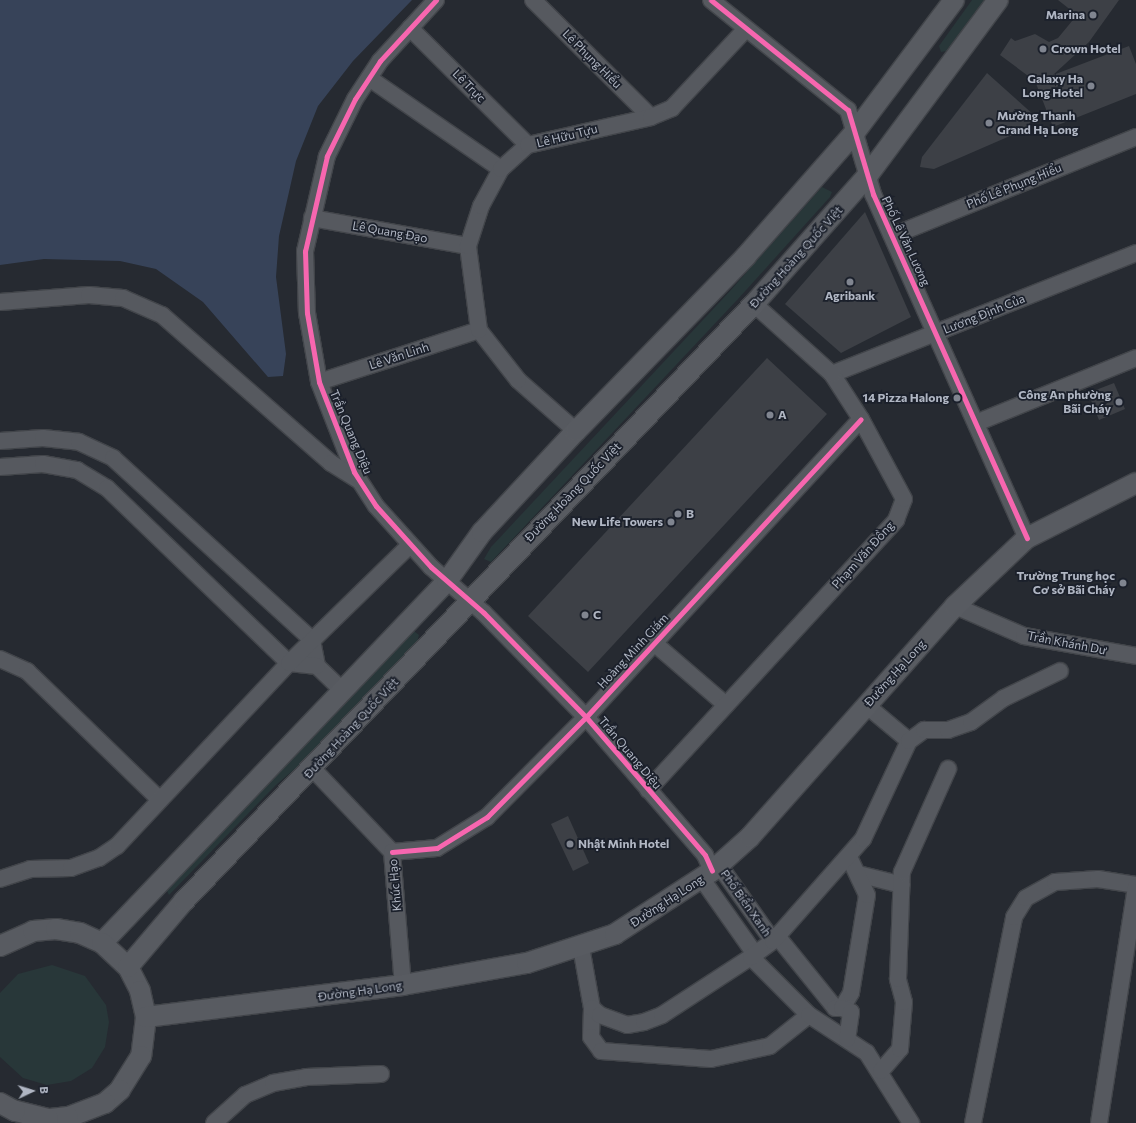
<!DOCTYPE html>
<html>
<head>
<meta charset="utf-8">
<style>
	body { margin:0 }
	#map { position:relative; width:1136px; height:1123px; overflow:hidden; background:#262a31; font-family:Commissioner,sans-serif }
	div>[style] { position:absolute }
	.green>* { inset:0; background:#283739 }
	.water>* { inset:0; background:#374359 }
	.building>* { inset:0; background:#3d4046 }
	.roads { filter:drop-shadow(1px 0 #42454a) drop-shadow(-1px 0 #42454a) drop-shadow(0 1px #42454a) drop-shadow(0 -1px #42454a) }
	.minor>* { height:16px; margin:-8px; padding:0 8px; transform-origin:8px; border-radius:8px; background:#56595f }
	.major>* { height:20px; margin:-10px; padding:0 10px; transform-origin:10px; border-radius:10px; background:#585b61 }
	.cycleway>* { height:5px; margin:-2.5px; padding:0 2.5px; transform-origin:2.5px; border-radius:2.5px; background:#f766af }
	.dots>* { width:11px; height:11px; translate:-50% -50%; box-sizing:border-box; border:2px solid #1b202b; border-radius:50% }
	span { translate:-50% -50%; white-space:nowrap; text-align:center; line-height:1.15; -webkit-text-stroke:3.5px #1b202b; paint-order:stroke }
	.poi-label { font-size:12px; color:#b0b6c3; font-weight:700 }
	.right { translate:-100% -50%; text-align:right }
	.left { translate:0 -50%; text-align:left }
	.street-label { font-size:12px; color:#b0b6c3 }
	.north { position:absolute; left:12px; top:1071px; width:40px; height:40px; -webkit-text-stroke:3px #1b202b; paint-order:stroke; rotate:86deg; font-size:11px; font-weight:700; line-height:16px; text-align:center; color:#b0b6c3 }
	.north::after { content:''; display:block; margin:auto; width:14px; height:18px; background:#b0b6c3; clip-path:polygon(50% 0,100% 100%,50% 72%,0 100%) }
</style>
</head>
<body>
<div id="map">
	<div class="green">
		<i style="clip-path:polygon(972px 0,984px 0,946px 51px,941px 52px,939px 46px)"></i>
		<i style="clip-path:polygon(822px 187px,832px 192px,830px 197px,738px 299px,491px 562px,484px 559px,491px 547px,730px 291px)"></i>
		<i style="clip-path:polygon(414px 631px,419px 635px,417px 642px,319px 748px,276px 785px,169px 895px,167px 891px,407px 634px)"></i>
		<i style="clip-path:polygon(52px 965px,85px 976px,106px 1005px,109px 1022px,105px 1047px,92px 1068px,71px 1081px,47px 1085px,23px 1078px,0 1057px,0 993px,18px 974px)"></i>
	</div>
	<div class="water">
		<i style="clip-path:polygon(0 0,412px 0,353px 61px,318px 106px,296px 161px,279px 236px,276px 277px,286px 354px,283px 376px,268px 377px,203px 302px,156px 269px,120px 261px,44px 259px,0 265px)"></i>
	</div>
	<div class="building">
		<i style="clip-path:polygon(1058px 0,1119px 0,1089px 42px,1053px 75px,1129px 46px,1136px 64px,1136px 94px,1053px 127px,1035px 81px,1000px 55px,1011px 38px,1015px 41px,1035px 34px,1049px 42px,1058px 38px,1077px 15px)"></i>
		<i style="clip-path:polygon(987px 73px,1035px 116px,1024px 130px,934px 169px,920px 167px,922px 157px)"></i>
		<i style="clip-path:polygon(865px 212px,911px 317px,841px 353px,785px 304px)"></i>
		<i style="clip-path:polygon(767px 358px,827px 414px,588px 672px,528px 616px)"></i>
		<i style="clip-path:polygon(1114px 383px,1125px 409px,1099px 420px,1088px 393px)"></i>
		<i style="clip-path:polygon(568px 816px,589px 863px,573px 871px,551px 824px)"></i>
	</div>
	<div class="roads">
		<div class="minor">
			<i style="left:436px;top:0;width:83px;rotate:132.6deg"></i>
			<i style="left:380px;top:61px;width:45px;rotate:123.3deg"></i>
			<i style="left:355px;top:99px;width:64px;rotate:116.2deg"></i>
			<i style="left:327px;top:156px;width:98px;rotate:103deg"></i>
			<i style="left:305px;top:251px;width:62px;rotate:88.2deg"></i>
			<i style="left:307px;top:313px;width:70px;rotate:80.1deg"></i>
			<i style="left:319px;top:382px;width:97px;rotate:68.7deg"></i>
			<i style="left:354px;top:472px;width:40px;rotate:57.1deg"></i>
			<i style="left:376px;top:506px;width:82px;rotate:48deg"></i>
			<i style="left:431px;top:567px;width:70px;rotate:41deg"></i>
			<i style="left:484px;top:613px;width:146px;rotate:45.6deg"></i>
			<i style="left:586px;top:717px;width:182px;rotate:49.2deg"></i>
			<i style="left:705px;top:855px;width:17px;rotate:66deg"></i>
			<i style="left:533px;top:0;width:166px;rotate:44.8deg"></i>
			<i style="left:711px;top:0;width:176px;rotate:38.8deg"></i>
			<i style="left:848px;top:110px;width:88px;rotate:73.4deg"></i>
			<i style="left:873px;top:194px;width:377px;rotate:65.9deg"></i>
			<i style="left:410px;top:28px;width:166px;rotate:44.8deg"></i>
			<i style="left:369px;top:78px;width:160px;rotate:34.6deg"></i>
			<i style="left:312px;top:218px;width:158px;rotate:10.2deg"></i>
			<i style="left:892px;top:236px;width:263px;rotate:-22.1deg"></i>
			<i style="left:0;top:302px;width:89px;rotate:-4.5deg"></i>
			<i style="left:89px;top:295px;width:34px;rotate:5deg"></i>
			<i style="left:123px;top:298px;width:43px;rotate:23.6deg"></i>
			<i style="left:162px;top:315px;width:225px;rotate:41.2deg"></i>
			<i style="left:331px;top:463px;width:32px;rotate:32deg"></i>
			<i style="left:832px;top:374px;width:327px;rotate:-21.7deg"></i>
			<i style="left:319px;top:382px;width:168px;rotate:-18deg"></i>
			<i style="left:976px;top:423px;width:173px;rotate:-22.1deg"></i>
			<i style="left:576px;top:431px;width:77px;rotate:-138.7deg"></i>
			<i style="left:518px;top:380px;width:63px;rotate:-128deg"></i>
			<i style="left:479px;top:330px;width:85px;rotate:-97.5deg"></i>
			<i style="left:468px;top:246px;width:42px;rotate:-72deg"></i>
			<i style="left:481px;top:206px;width:42px;rotate:-61.6deg"></i>
			<i style="left:501px;top:169px;width:36px;rotate:-42deg"></i>
			<i style="left:528px;top:145px;width:126px;rotate:-12.8deg"></i>
			<i style="left:651px;top:117px;width:23px;rotate:-23deg"></i>
			<i style="left:672px;top:108px;width:108px;rotate:-46.9deg"></i>
			<i style="left:0;top:441px;width:43px;rotate:-4deg"></i>
			<i style="left:43px;top:438px;width:36px;rotate:6deg"></i>
			<i style="left:79px;top:442px;width:38px;rotate:25deg"></i>
			<i style="left:113px;top:458px;width:270px;rotate:42.4deg"></i>
			<i style="left:312px;top:640px;width:26px;rotate:79deg"></i>
			<i style="left:317px;top:666px;width:36px;rotate:44deg"></i>
			<i style="left:0;top:467px;width:43px;rotate:-4deg"></i>
			<i style="left:43px;top:464px;width:35px;rotate:10deg"></i>
			<i style="left:77px;top:470px;width:35px;rotate:31deg"></i>
			<i style="left:107px;top:488px;width:252px;rotate:43.9deg"></i>
			<i style="left:289px;top:663px;width:28px;rotate:6deg"></i>
			<i style="left:955px;top:606px;width:75px;rotate:23.5deg"></i>
			<i style="left:1024px;top:636px;width:114px;rotate:10.1deg"></i>
			<i style="left:654px;top:643px;width:95px;rotate:40.7deg"></i>
			<i style="left:0;top:659px;width:30px;rotate:24deg"></i>
			<i style="left:27px;top:671px;width:185px;rotate:44.1deg"></i>
			<i style="left:866px;top:705px;width:56px;rotate:39.9deg"></i>
			<i style="left:313px;top:769px;width:115px;rotate:46.4deg"></i>
			<i style="left:392px;top:852px;width:133px;rotate:85.3deg"></i>
			<i style="left:648px;top:790px;width:367px;rotate:-47.4deg"></i>
			<i style="left:896px;top:520px;width:22px;rotate:-69deg"></i>
			<i style="left:904px;top:499px;width:91px;rotate:-118.3deg"></i>
			<i style="left:861px;top:419px;width:54px;rotate:-122.8deg"></i>
			<i style="left:832px;top:374px;width:105px;rotate:-138.1deg"></i>
			<i style="left:392px;top:852px;width:45px;rotate:-5.1deg"></i>
			<i style="left:437px;top:848px;width:59px;rotate:-31.8deg"></i>
			<i style="left:487px;top:817px;width:141px;rotate:-45.3deg"></i>
			<i style="left:586px;top:717px;width:405px;rotate:-47.3deg"></i>
			<i style="left:719px;top:865px;width:93px;rotate:54.6deg"></i>
			<i style="left:858px;top:874px;width:45px;rotate:14deg"></i>
			<i style="left:0;top:879px;width:32px;rotate:-18deg"></i>
			<i style="left:30px;top:869px;width:41px;rotate:-1.4deg"></i>
			<i style="left:71px;top:868px;width:30px;rotate:-20deg"></i>
			<i style="left:99px;top:858px;width:22px;rotate:-34deg"></i>
			<i style="left:117px;top:846px;width:251px;rotate:-46.8deg"></i>
			<i style="left:289px;top:663px;width:169px;rotate:-44.3deg"></i>
			<i style="left:702px;top:879px;width:92px;rotate:54.8deg"></i>
			<i style="left:777px;top:936px;width:92px;rotate:51.1deg"></i>
			<i style="left:835px;top:1008px;width:7px"></i>
			<i style="left:842px;top:1008px;width:17px;rotate:-59deg"></i>
			<i style="left:851px;top:993px;width:99px;rotate:-80.7deg"></i>
			<i style="left:867px;top:895px;width:42px;rotate:-115.3deg"></i>
			<i style="left:581px;top:947px;width:62px;rotate:79.8deg"></i>
			<i style="left:592px;top:1008px;width:29px;rotate:92deg"></i>
			<i style="left:591px;top:1037px;width:17px;rotate:54deg"></i>
			<i style="left:601px;top:1051px;width:110px;rotate:4.2deg"></i>
			<i style="left:711px;top:1059px;width:60px;rotate:-12.4deg"></i>
			<i style="left:770px;top:1046px;width:50px;rotate:-38.5deg"></i>
			<i style="left:751px;top:957px;width:82px;rotate:45deg"></i>
			<i style="left:809px;top:1015px;width:69px;rotate:33.2deg"></i>
			<i style="left:867px;top:1053px;width:83px;rotate:57.8deg"></i>
			<i style="left:592px;top:1008px;width:11px;rotate:41deg"></i>
			<i style="left:600px;top:1015px;width:29px;rotate:20deg"></i>
			<i style="left:627px;top:1025px;width:17px;rotate:-10deg"></i>
			<i style="left:644px;top:1022px;width:19px;rotate:-21deg"></i>
			<i style="left:662px;top:1015px;width:106px;rotate:-33.1deg"></i>
			<i style="left:751px;top:957px;width:27px;rotate:-36deg"></i>
			<i style="left:773px;top:941px;width:136px;rotate:-48.6deg"></i>
			<i style="left:863px;top:839px;width:108px;rotate:-64.9deg"></i>
			<i style="left:909px;top:741px;width:19px;rotate:-36deg"></i>
			<i style="left:924px;top:730px;width:24px"></i>
			<i style="left:948px;top:730px;width:24px;rotate:-19deg"></i>
			<i style="left:971px;top:722px;width:41px;rotate:-36deg"></i>
			<i style="left:1004px;top:698px;width:62px;rotate:-25.7deg"></i>
			<i style="left:842px;top:1008px;width:10px;rotate:24deg"></i>
			<i style="left:851px;top:1012px;width:27px;rotate:98deg"></i>
			<i style="left:881px;top:1071px;width:29px;rotate:-49deg"></i>
			<i style="left:900px;top:1049px;width:47px;rotate:-85.1deg"></i>
			<i style="left:904px;top:1002px;width:24px;rotate:-105deg"></i>
			<i style="left:898px;top:979px;width:107px;rotate:-87.9deg"></i>
			<i style="left:902px;top:872px;width:113px;rotate:-65.9deg"></i>
			<i style="left:214px;top:1123px;width:42px;rotate:-42.1deg"></i>
			<i style="left:245px;top:1095px;width:30px;rotate:-23deg"></i>
			<i style="left:273px;top:1083px;width:34px;rotate:-10deg"></i>
			<i style="left:306px;top:1077px;width:75px;rotate:-2.3deg"></i>
			<i style="left:973px;top:1123px;width:210px;rotate:-78.7deg"></i>
			<i style="left:1014px;top:917px;width:22px;rotate:-58deg"></i>
			<i style="left:1026px;top:898px;width:33px;rotate:-29deg"></i>
			<i style="left:1055px;top:882px;width:43px;rotate:-4deg"></i>
			<i style="left:1098px;top:879px;width:38px;rotate:9deg"></i>
			<i style="left:1099px;top:1123px;width:239px;rotate:-81.1deg"></i>
		</div>
		<div class="major">
			<i style="left:102px;top:943px;width:500px;rotate:-46.38deg"></i>
			<i style="left:447px;top:581px;width:60px;rotate:-54.5deg"></i>
			<i style="left:482px;top:532px;width:138px;rotate:-47.1deg"></i>
			<i style="left:576px;top:431px;width:244px;rotate:-45.8deg"></i>
			<i style="left:746px;top:256px;width:165px;rotate:-48.7deg"></i>
			<i style="left:855px;top:132px;width:165px;rotate:-53.1deg"></i>
			<i style="left:0;top:946px;width:36px;rotate:-24deg"></i>
			<i style="left:33px;top:931px;width:23px;rotate:-5deg"></i>
			<i style="left:56px;top:929px;width:24px;rotate:9deg"></i>
			<i style="left:80px;top:933px;width:24px;rotate:24deg"></i>
			<i style="left:102px;top:943px;width:35px;rotate:43deg"></i>
			<i style="left:128px;top:967px;width:27px;rotate:63deg"></i>
			<i style="left:140px;top:991px;width:27px;rotate:77deg"></i>
			<i style="left:146px;top:1017px;width:39px;rotate:97deg"></i>
			<i style="left:141px;top:1056px;width:40px;rotate:122deg"></i>
			<i style="left:120px;top:1090px;width:20px;rotate:139deg"></i>
			<i style="left:105px;top:1103px;width:40px;rotate:159deg"></i>
			<i style="left:68px;top:1117px;width:20px;rotate:174deg"></i>
			<i style="left:48px;top:1119px;width:34px;rotate:-166deg"></i>
			<i style="left:15px;top:1111px;width:17px;rotate:-152deg"></i>
			<i style="left:128px;top:967px;width:87px;rotate:-49.7deg"></i>
			<i style="left:184px;top:901px;width:825px;rotate:-46.33deg"></i>
			<i style="left:754px;top:304px;width:172px;rotate:-48.5deg"></i>
			<i style="left:868px;top:175px;width:218px;rotate:-53.4deg"></i>
			<i style="left:146px;top:1017px;width:259px;rotate:-7.1deg"></i>
			<i style="left:403px;top:985px;width:126px;rotate:-10.1deg"></i>
			<i style="left:527px;top:963px;width:93px;rotate:-18.2deg"></i>
			<i style="left:615px;top:934px;width:116px;rotate:-33deg"></i>
			<i style="left:712px;top:871px;width:51px;rotate:-41.8deg"></i>
			<i style="left:750px;top:837px;width:309px;rotate:-48.4deg"></i>
			<i style="left:955px;top:606px;width:99px;rotate:-43.4deg"></i>
			<i style="left:1027px;top:538px;width:122px;rotate:-26.8deg"></i>
		</div>
	</div>
	<div class="cycleway">
		<i style="left:436px;top:0;width:83px;rotate:132.6deg"></i>
		<i style="left:380px;top:61px;width:45px;rotate:123.3deg"></i>
		<i style="left:355px;top:99px;width:64px;rotate:116.2deg"></i>
		<i style="left:327px;top:156px;width:98px;rotate:103deg"></i>
		<i style="left:305px;top:251px;width:62px;rotate:88.2deg"></i>
		<i style="left:307px;top:313px;width:70px;rotate:80.1deg"></i>
		<i style="left:319px;top:382px;width:97px;rotate:68.7deg"></i>
		<i style="left:354px;top:472px;width:40px;rotate:57.1deg"></i>
		<i style="left:376px;top:506px;width:82px;rotate:48deg"></i>
		<i style="left:431px;top:567px;width:70px;rotate:41deg"></i>
		<i style="left:484px;top:613px;width:146px;rotate:45.6deg"></i>
		<i style="left:586px;top:717px;width:182px;rotate:49.2deg"></i>
		<i style="left:705px;top:855px;width:17px;rotate:66deg"></i>
		<i style="left:711px;top:0;width:176px;rotate:38.8deg"></i>
		<i style="left:848px;top:110px;width:88px;rotate:73.4deg"></i>
		<i style="left:873px;top:194px;width:377px;rotate:65.9deg"></i>
		<i style="left:392px;top:852px;width:45px;rotate:-5.1deg"></i>
		<i style="left:437px;top:848px;width:59px;rotate:-31.8deg"></i>
		<i style="left:487px;top:817px;width:141px;rotate:-45.3deg"></i>
		<i style="left:586px;top:717px;width:405px;rotate:-47.3deg"></i>
	</div>
	<div class="dots">
		<i style="left:1093px;top:15px;background:#808590"></i>
		<i style="left:1043px;top:49px;background:#808590"></i>
		<i style="left:1091px;top:86px;background:#808590"></i>
		<i style="left:989px;top:123px;background:#808590"></i>
		<i style="left:850px;top:282px;background:#808590"></i>
		<i style="left:957px;top:398px;background:#808590"></i>
		<i style="left:1119px;top:402px;background:#808590"></i>
		<i style="left:770px;top:415px;background:#808590"></i>
		<i style="left:678px;top:514px;background:#808590"></i>
		<i style="left:671px;top:522px;background:#808590"></i>
		<i style="left:1123px;top:583px;background:#808590"></i>
		<i style="left:585px;top:615px;background:#808590"></i>
		<i style="left:570px;top:844px;background:#808590"></i>
	</div>
	<div class="poi-label">
		<span class="right" style="left:1085px;top:15px">Marina</span>
		<span class="left" style="left:1051px;top:49px">Crown Hotel</span>
		<span class="right" style="left:1083px;top:86px">Galaxy Ha<br>Long Hotel</span>
		<span class="left" style="left:997px;top:123px">Mường Thanh<br>Grand Hạ Long</span>
		<span style="left:850px;top:296px">Agribank</span>
		<span class="right" style="left:1111px;top:402px">Công An phường<br>Bãi Cháy</span>
		<span class="right" style="left:949px;top:398px">14 Pizza Halong</span>
		<span class="left" style="left:778px;top:415px">A</span>
		<span class="left" style="left:686px;top:514px">B</span>
		<span class="right" style="left:663px;top:522px">New Life Towers</span>
		<span class="right" style="left:1115px;top:583px">Trường Trung học<br>Cơ sở Bãi Cháy</span>
		<span class="left" style="left:593px;top:615px">C</span>
		<span class="left" style="left:578px;top:844px">Nhật Minh Hotel</span>
	</div>
	<div class="street-label">
		<span style="left:592px;top:59px;rotate:45deg">Lê Phụng Hiểu</span>
		<span style="left:469px;top:86px;rotate:45deg">Lê Trực</span>
		<span style="left:567px;top:136px;rotate:-14deg">Lê Hữu Tựu</span>
		<span style="left:1014px;top:186px;rotate:-22deg">Phố Lê Phụng Hiểu</span>
		<span style="left:390px;top:232px;rotate:10deg">Lê Quang Đạo</span>
		<span style="left:906px;top:241px;rotate:65deg">Phố Lê Văn Lương</span>
		<span style="left:796px;top:257px;rotate:-48deg">Đường Hoàng Quốc Việt</span>
		<span style="left:984px;top:314px;rotate:-22deg">Lương Định Của</span>
		<span style="left:399px;top:356px;rotate:-18deg">Lê Văn Linh</span>
		<span style="left:351px;top:432px;rotate:67deg">Trần Quang Diệu</span>
		<span style="left:573px;top:492px;rotate:-46deg">Đường Hoàng Quốc Việt</span>
		<span style="left:863px;top:555px;rotate:-48deg">Phạm Văn Đồng</span>
		<span style="left:1067px;top:643px;rotate:11deg">Trần Khánh Dư</span>
		<span style="left:633px;top:651px;rotate:-47deg">Hoàng Minh Giám</span>
		<span style="left:895px;top:673px;rotate:-48deg">Đường Hạ Long</span>
		<span style="left:351px;top:728px;rotate:-47deg">Đường Hoàng Quốc Việt</span>
		<span style="left:630px;top:753px;rotate:50deg">Trần Quang Diệu</span>
		<span style="left:395px;top:885px;rotate:-95deg">Khúc Hạo</span>
		<span style="left:667px;top:901px;rotate:-33deg">Đường Hạ Long</span>
		<span style="left:746px;top:903px;rotate:55deg">Phố Biển Xanh</span>
		<span style="left:360px;top:991px;rotate:-8deg">Đường Hạ Long</span>
	</div>
	<div class="north">B</div>
</div>
</body>
</html>
